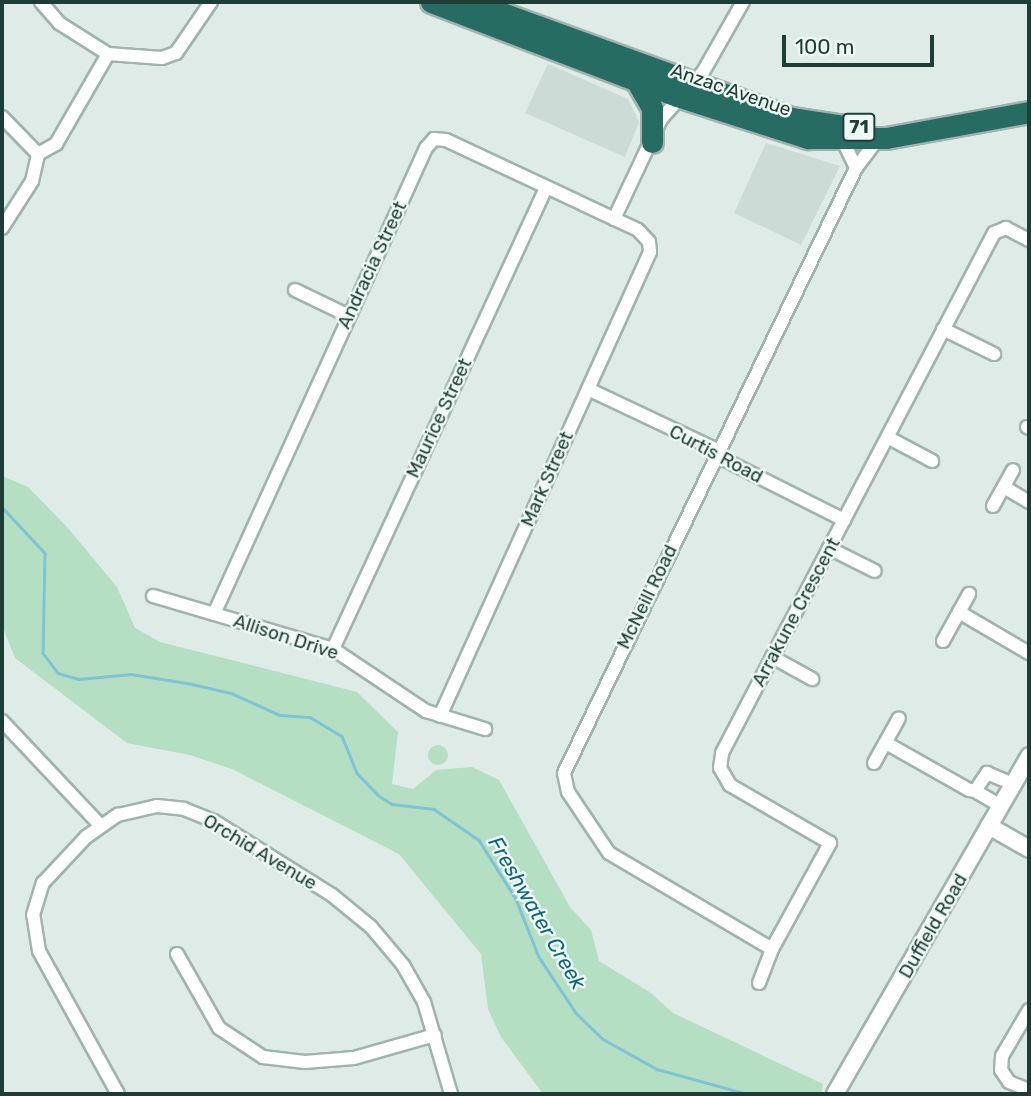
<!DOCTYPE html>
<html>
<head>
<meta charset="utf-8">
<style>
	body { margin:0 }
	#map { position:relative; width:1031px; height:1096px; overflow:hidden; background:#deebe6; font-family:Rubik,sans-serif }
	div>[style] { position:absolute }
	.built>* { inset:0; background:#ccdbd5 }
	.green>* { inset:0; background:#b4dfc3 }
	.round { border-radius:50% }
	.stream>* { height:2.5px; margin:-1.25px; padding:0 1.25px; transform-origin:1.25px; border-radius:1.25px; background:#7fc3d7 }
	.roads { filter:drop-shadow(2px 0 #a1b3ae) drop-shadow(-2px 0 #a1b3ae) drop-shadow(0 2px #a1b3ae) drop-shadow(0 -2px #a1b3ae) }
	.street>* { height:12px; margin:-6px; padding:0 6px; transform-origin:6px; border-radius:6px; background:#fff }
	.secondary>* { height:16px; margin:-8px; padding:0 8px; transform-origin:8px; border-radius:8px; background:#fff }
	.highway>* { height:21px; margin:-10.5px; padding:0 10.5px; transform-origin:10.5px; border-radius:10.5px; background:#276c62 }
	span { translate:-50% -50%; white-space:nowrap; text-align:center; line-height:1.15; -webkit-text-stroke:5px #eef8f4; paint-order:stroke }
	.shield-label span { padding:2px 5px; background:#eef8f4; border:2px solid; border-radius:5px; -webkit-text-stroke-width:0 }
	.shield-label { font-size:18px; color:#1e3d36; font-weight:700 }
	.street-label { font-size:19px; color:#1e3d36 }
	.water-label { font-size:21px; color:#12647e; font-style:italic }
	.frame { position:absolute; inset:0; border:4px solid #1e3d36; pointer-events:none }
	.scale { position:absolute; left:782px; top:35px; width:152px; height:32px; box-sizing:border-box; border:4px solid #1e3d36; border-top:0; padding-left:9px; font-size:21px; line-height:24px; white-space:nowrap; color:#1e3d36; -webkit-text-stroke:5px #eef8f4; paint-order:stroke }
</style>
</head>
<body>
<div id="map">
	<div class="built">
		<i style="clip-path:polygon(548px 64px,628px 99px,639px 122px,625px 157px,525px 113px)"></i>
		<i style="clip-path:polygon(766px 143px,840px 166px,801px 245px,734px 213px)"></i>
	</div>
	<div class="green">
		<i style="clip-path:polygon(2px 476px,28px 487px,67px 527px,117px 587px,135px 628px,160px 642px,357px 692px,398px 732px,392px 784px,413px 789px,436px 770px,472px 767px,499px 780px,570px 907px,591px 930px,599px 961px,651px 993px,673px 1013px,823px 1084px,821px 1094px,543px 1094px,501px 1037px,488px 1009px,481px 954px,399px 854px,232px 769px,190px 755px,127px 743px,15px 658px,2px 625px)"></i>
		<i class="round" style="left:428px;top:745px;width:20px;height:20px"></i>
	</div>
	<div class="stream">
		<i style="left:2px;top:507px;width:63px;rotate:46.9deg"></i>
		<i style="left:45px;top:553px;width:100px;rotate:91.1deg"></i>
		<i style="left:43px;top:653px;width:25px;rotate:53deg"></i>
		<i style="left:58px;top:673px;width:22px;rotate:16deg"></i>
		<i style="left:79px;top:679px;width:52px;rotate:-5.5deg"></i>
		<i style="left:131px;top:674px;width:62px;rotate:9.3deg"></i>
		<i style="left:192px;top:684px;width:40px;rotate:13deg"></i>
		<i style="left:231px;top:693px;width:54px;rotate:24.2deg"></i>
		<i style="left:280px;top:715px;width:30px;rotate:4deg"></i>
		<i style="left:310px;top:717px;width:37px;rotate:31deg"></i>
		<i style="left:342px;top:736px;width:40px;rotate:68deg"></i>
		<i style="left:357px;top:773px;width:30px;rotate:46deg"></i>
		<i style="left:378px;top:795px;width:17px;rotate:33deg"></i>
		<i style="left:392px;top:804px;width:42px;rotate:6.8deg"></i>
		<i style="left:434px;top:809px;width:55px;rotate:34.6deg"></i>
		<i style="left:479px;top:840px;width:70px;rotate:57.9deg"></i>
		<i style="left:516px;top:899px;width:62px;rotate:68.4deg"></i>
		<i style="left:539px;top:957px;width:67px;rotate:56.5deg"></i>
		<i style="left:576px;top:1013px;width:37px;rotate:44deg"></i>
		<i style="left:603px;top:1039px;width:62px;rotate:29.1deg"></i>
		<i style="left:657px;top:1069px;width:94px;rotate:15.4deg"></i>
	</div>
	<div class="roads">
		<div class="street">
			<i style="left:41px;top:2px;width:28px;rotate:49deg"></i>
			<i style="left:59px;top:23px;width:58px;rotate:32.3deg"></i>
			<i style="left:108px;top:54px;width:54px;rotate:4.2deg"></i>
			<i style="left:162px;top:58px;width:15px;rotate:-20deg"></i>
			<i style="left:176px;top:53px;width:62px;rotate:-55.5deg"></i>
			<i style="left:2px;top:117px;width:52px;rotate:45.8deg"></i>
			<i style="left:843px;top:141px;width:30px;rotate:64deg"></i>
			<i style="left:614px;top:219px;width:110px;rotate:-64.8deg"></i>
			<i style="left:661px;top:119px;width:63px;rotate:-48.2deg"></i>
			<i style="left:703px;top:72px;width:81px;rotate:-60.3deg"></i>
			<i style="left:2px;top:228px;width:56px;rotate:-57.4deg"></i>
			<i style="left:32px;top:181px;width:28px;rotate:-77deg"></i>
			<i style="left:38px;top:154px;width:21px;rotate:-29deg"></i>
			<i style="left:56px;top:144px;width:104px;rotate:-60deg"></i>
			<i style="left:295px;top:290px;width:60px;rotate:25.7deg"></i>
			<i style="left:943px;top:329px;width:57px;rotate:26.1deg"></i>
			<i style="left:588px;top:389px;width:138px;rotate:25.3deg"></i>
			<i style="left:713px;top:448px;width:13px;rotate:51deg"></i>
			<i style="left:721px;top:458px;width:138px;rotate:26.8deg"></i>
			<i style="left:1027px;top:427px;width:2px;rotate:27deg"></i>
			<i style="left:889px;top:438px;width:49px;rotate:28.1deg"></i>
			<i style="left:1004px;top:487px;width:29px;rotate:31deg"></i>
			<i style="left:993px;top:506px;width:41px;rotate:-60.9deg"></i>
			<i style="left:829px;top:548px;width:51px;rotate:26.6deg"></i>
			<i style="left:153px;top:596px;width:188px;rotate:16.4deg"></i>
			<i style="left:333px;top:649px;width:112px;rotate:33.7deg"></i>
			<i style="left:426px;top:711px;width:62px;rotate:17deg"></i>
			<i style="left:959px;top:612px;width:81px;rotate:30.4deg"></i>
			<i style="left:214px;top:614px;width:512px;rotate:-65.54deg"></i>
			<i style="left:426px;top:148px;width:12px;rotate:-48deg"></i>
			<i style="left:434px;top:139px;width:12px;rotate:5deg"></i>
			<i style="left:446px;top:140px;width:212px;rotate:25.1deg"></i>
			<i style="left:638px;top:230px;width:16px;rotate:47deg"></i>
			<i style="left:649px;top:242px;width:10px;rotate:84deg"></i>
			<i style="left:650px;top:252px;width:509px;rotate:114.35deg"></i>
			<i style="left:943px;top:641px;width:54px;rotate:-61deg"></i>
			<i style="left:333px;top:649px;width:508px;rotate:-65.2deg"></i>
			<i style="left:772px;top:657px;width:46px;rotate:28.8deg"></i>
			<i style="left:2px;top:721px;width:143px;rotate:46.7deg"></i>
			<i style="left:886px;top:743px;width:95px;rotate:29.5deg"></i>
			<i style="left:969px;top:790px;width:6px;rotate:9deg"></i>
			<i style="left:975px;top:791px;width:22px;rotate:-56deg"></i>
			<i style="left:987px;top:773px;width:28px;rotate:23deg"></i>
			<i style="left:874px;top:763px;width:51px;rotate:-60.9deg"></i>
			<i style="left:975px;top:791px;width:30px;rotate:30deg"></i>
			<i style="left:772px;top:949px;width:189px;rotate:-149.5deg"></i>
			<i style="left:609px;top:853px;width:73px;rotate:-123.9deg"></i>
			<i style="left:568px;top:792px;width:19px;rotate:-102deg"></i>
			<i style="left:564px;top:773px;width:672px;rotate:-64.24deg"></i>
			<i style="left:856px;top:168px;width:38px;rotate:-53deg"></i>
			<i style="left:177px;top:954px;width:85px;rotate:60.4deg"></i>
			<i style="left:219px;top:1028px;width:53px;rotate:33.4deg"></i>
			<i style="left:263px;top:1057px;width:42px;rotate:6.8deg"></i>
			<i style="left:305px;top:1062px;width:49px;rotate:-4.7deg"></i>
			<i style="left:354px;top:1058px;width:84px;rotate:-15.9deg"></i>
			<i style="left:759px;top:983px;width:36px;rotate:-69deg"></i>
			<i style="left:772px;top:949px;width:121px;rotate:-61.3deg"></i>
			<i style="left:830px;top:843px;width:116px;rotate:-149.9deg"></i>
			<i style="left:730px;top:785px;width:20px;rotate:-120deg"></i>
			<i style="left:720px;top:768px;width:15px;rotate:-82deg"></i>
			<i style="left:722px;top:753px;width:587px;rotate:-62.39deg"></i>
			<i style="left:994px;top:233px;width:13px;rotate:-23deg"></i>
			<i style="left:1006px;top:228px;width:26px;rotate:28deg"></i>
			<i style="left:1029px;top:1010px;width:53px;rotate:120.4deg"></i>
			<i style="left:1002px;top:1056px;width:14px;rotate:94deg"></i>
			<i style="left:1001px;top:1070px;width:14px;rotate:56deg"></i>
			<i style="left:1009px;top:1082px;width:22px;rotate:22deg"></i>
			<i style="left:118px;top:1094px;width:163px;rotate:-118.9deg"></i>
			<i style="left:39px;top:951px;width:36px;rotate:-99deg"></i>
			<i style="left:33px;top:915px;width:34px;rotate:-73deg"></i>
			<i style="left:43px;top:883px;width:63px;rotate:-46.9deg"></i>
			<i style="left:86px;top:837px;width:39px;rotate:-35deg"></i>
			<i style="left:118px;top:815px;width:40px;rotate:-13deg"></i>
			<i style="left:157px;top:806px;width:27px;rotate:6deg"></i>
			<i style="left:184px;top:809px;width:32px;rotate:22deg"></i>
			<i style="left:214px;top:821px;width:139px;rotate:32.1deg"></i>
			<i style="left:332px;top:895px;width:50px;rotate:39.4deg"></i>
			<i style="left:371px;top:927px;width:50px;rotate:49.9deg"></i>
			<i style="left:403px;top:965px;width:43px;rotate:60.4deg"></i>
			<i style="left:424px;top:1002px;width:96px;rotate:73.6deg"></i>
		</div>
		<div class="secondary">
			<i style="left:989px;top:826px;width:46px;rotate:29.9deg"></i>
			<i style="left:835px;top:1094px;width:390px;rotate:-60.1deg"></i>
		</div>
		<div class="highway">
			<i style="left:431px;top:2px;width:263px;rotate:20.9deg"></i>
			<i style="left:677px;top:96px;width:138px;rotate:17.8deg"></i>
			<i style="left:808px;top:138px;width:78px"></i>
			<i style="left:886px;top:138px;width:145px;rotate:-10.3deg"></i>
			<i style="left:472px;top:2px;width:339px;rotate:20deg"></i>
			<i style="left:791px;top:118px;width:61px;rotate:8.5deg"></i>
			<i style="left:637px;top:82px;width:30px;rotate:60deg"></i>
			<i style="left:652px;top:108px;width:34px;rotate:90deg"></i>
		</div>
	</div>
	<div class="shield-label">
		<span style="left:859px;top:127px">71</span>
	</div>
	<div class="street-label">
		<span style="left:731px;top:90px;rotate:19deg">Anzac Avenue</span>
		<span style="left:372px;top:265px;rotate:-65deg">Andracia Street</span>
		<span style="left:439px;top:418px;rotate:-65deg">Maurice Street</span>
		<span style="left:716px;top:454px;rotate:28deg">Curtis Road</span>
		<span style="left:547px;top:479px;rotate:-66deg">Mark Street</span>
		<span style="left:647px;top:597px;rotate:-64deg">McNeill Road</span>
		<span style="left:796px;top:612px;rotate:-62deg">Arrakune Crescent</span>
		<span style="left:286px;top:637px;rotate:18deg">Allison Drive</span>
		<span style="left:260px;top:852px;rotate:31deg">Orchid Avenue</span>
		<span style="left:933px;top:926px;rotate:-60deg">Duffield Road</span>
	</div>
	<div class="water-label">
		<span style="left:537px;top:913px;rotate:60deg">Freshwater Creek</span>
	</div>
	<div class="frame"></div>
	<div class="scale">100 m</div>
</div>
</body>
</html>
